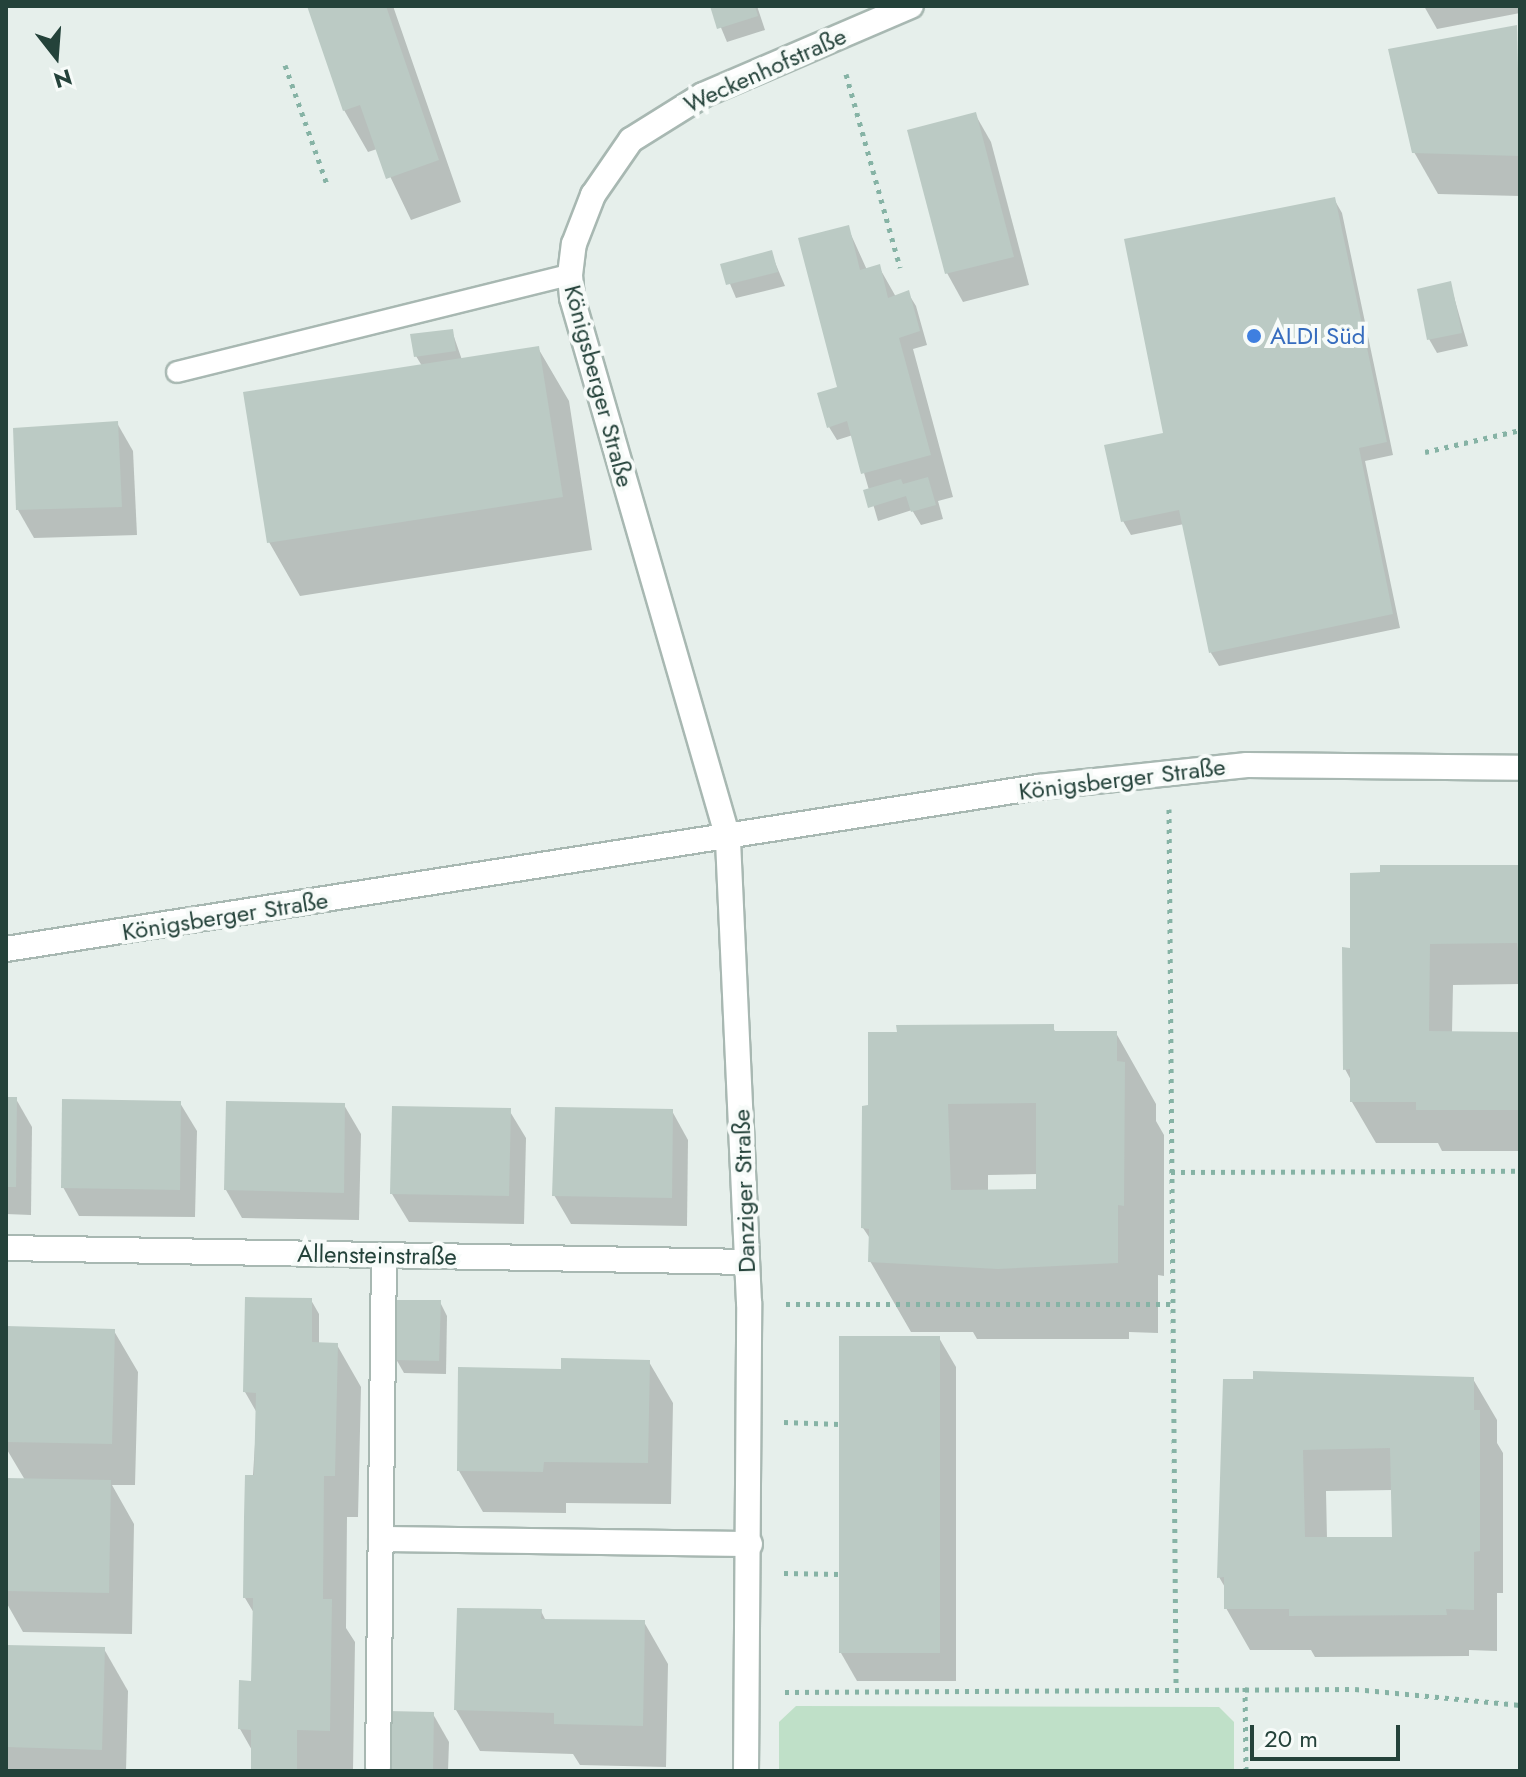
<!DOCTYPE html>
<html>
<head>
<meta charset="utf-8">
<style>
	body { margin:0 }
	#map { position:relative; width:1526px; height:1777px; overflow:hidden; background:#e6efeb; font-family:Jost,sans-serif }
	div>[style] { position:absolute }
	.green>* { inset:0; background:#bfe0c8 }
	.shadow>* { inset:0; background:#0003 }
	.building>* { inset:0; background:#bbcac4 }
	.path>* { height:5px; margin-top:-2.5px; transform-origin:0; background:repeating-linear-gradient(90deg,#86b3a5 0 4px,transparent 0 10px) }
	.roads { filter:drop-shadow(2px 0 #a8b8b2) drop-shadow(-2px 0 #a8b8b2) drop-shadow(0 2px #a8b8b2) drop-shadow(0 -2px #a8b8b2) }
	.lane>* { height:20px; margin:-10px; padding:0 10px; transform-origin:10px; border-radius:10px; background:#fff }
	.street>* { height:24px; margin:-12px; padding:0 12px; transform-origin:12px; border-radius:12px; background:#fff }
	.dots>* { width:22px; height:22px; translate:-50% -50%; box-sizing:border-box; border:4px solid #f7fbf9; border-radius:50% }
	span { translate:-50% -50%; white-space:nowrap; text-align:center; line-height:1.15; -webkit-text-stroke:8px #f7fbf9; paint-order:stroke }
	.street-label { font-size:24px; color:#24423a }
	.shop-label { font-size:24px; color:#366cbe }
	.left { translate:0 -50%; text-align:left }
	.frame { position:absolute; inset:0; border:8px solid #24423a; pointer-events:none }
	.north { position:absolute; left:16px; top:16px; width:80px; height:80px; -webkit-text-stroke:6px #f7fbf9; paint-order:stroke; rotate:163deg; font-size:22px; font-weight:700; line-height:32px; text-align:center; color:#24423a }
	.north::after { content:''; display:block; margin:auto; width:28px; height:36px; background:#24423a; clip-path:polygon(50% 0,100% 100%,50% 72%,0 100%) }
	.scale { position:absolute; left:1250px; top:1725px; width:150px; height:36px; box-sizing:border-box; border:4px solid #24423a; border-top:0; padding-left:10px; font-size:24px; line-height:28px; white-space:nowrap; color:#24423a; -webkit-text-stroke:6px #f7fbf9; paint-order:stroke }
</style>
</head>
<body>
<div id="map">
	<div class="green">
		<i style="clip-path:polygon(796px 1706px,1219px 1707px,1234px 1722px,1234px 1771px,779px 1771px,779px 1722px)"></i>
	</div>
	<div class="shadow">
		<i style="clip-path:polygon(309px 6px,393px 6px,461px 202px,411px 220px,377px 149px,368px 152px,344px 110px)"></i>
		<i style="clip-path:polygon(712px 6px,757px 6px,765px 30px,727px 42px)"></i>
		<i style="clip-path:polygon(1424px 6px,1520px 6px,1520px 13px,1437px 29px)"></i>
		<i style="clip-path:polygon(1516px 28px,1520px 196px,1438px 194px,1414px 152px)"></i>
		<i style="clip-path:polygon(975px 114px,991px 142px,1029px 285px,963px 302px,947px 273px)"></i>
		<i style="clip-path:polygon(1334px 199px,1342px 213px,1393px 455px,1365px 461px,1400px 628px,1219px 666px,1211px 653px,1184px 524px,1131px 535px,1123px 521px,1165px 434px)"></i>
		<i style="clip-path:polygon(848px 228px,867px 270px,879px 267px,896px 297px,908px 293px,916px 306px,927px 345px,913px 349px,953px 497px,938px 501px,943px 519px,921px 525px,912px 510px,878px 521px,853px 435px,837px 440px,829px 427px,841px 397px)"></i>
		<i style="clip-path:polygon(771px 253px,785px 286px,736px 298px,722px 265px)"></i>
		<i style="clip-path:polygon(1450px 283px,1468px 346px,1437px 353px,1429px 339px)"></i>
		<i style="clip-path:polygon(452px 331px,462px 360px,538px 348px,569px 401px,592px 550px,300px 596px,269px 542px,422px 366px,416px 356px)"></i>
		<i style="clip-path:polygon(117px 423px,133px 451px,137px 535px,34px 538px,18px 510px)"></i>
		<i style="clip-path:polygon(1520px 867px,1520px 995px,1520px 984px,1453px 985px,1452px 1033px,1520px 1034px,1520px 1151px,1442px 1151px,1438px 1143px,1376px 1143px,1352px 1102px,1352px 1082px,1345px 1069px,1352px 950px)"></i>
		<i style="clip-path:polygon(evenodd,1052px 1026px,1056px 1033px,1116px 1033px,1156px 1104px,1156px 1121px,1164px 1135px,1164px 1276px,1158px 1275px,1158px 1333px,1129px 1332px,1129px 1339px,977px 1339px,973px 1332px,911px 1332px,870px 1261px,871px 1240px,863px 1228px,864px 1108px,1052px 1026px,1038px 1174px,1038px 1191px,988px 1191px,988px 1175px,1038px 1174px)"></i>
		<i style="clip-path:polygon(6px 1099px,16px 1099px,32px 1127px,31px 1215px,6px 1214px)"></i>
		<i style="clip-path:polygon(180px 1103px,197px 1131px,195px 1217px,79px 1216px,63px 1187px)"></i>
		<i style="clip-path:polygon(344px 1105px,361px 1134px,359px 1220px,242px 1218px,226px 1190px)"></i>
		<i style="clip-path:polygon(509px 1110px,526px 1138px,524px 1224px,409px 1222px,392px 1194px)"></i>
		<i style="clip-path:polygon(672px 1111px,688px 1140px,687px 1226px,571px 1224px,554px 1195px)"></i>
		<i style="clip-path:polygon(311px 1300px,319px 1314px,319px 1345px,337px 1345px,361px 1387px,358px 1517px,347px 1517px,346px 1628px,355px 1642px,353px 1771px,253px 1771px,253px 1752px,240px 1729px,253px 1683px,254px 1613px,245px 1598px,257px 1413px,245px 1392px)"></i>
		<i style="clip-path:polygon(440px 1302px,447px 1316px,446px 1374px,404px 1373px,396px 1359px)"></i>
		<i style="clip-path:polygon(6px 1328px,114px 1331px,138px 1372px,135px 1485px,112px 1485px,134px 1524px,132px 1634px,23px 1632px,6px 1602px,6px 1480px,25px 1480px,6px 1448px)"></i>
		<i style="clip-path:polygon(939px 1338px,956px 1367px,956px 1681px,857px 1681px,841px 1653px)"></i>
		<i style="clip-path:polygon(649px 1362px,673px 1403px,671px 1504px,566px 1503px,566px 1513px,483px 1512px,459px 1471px,563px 1371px)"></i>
		<i style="clip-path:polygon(evenodd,1473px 1379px,1497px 1420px,1497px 1443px,1503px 1453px,1503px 1593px,1497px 1593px,1497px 1651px,1469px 1650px,1469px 1656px,1315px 1657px,1311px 1650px,1250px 1650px,1226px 1608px,1226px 1589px,1219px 1577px,1224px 1381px,1473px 1379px,1393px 1490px,1394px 1539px,1327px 1539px,1326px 1491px,1393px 1490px)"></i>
		<i style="clip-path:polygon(541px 1611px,546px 1621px,644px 1622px,668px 1664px,666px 1767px,580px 1765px,573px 1754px,480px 1751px,456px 1710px)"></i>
		<i style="clip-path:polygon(6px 1647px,104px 1649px,128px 1691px,126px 1771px,7px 1771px)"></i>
		<i style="clip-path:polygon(433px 1714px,449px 1742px,448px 1771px,389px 1771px)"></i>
	</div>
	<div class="building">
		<i style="clip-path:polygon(307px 6px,386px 6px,439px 160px,386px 179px,360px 105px,343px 111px)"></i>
		<i style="clip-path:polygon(710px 6px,755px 6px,758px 16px,717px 29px)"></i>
		<i style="clip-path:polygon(1517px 25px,1520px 156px,1412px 153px,1388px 49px)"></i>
		<i style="clip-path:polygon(976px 112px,1014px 257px,945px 274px,907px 130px)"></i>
		<i style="clip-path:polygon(1335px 197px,1387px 442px,1359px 448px,1393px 614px,1209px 653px,1179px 510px,1121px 522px,1104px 445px,1163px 433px,1124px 239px)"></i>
		<i style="clip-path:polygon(849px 225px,860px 270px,880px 264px,888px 298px,909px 290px,920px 331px,899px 338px,931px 455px,861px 474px,847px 421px,827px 428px,817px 393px,837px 387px,798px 238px)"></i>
		<i style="clip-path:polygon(772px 250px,778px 272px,726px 285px,720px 264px)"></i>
		<i style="clip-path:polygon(1451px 281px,1462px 333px,1427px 340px,1417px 289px)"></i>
		<i style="clip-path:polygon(453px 329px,456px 351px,414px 357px,410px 334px)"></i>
		<i style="clip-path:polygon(539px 346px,563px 497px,267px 543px,243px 392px)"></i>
		<i style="clip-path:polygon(118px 421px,122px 507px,16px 510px,13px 428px)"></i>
		<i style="clip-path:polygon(928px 477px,936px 505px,911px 512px,906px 496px,868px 508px,863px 490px,901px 479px,903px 484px)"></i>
		<i style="clip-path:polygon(1380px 865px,1520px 865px,1520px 968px,1517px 943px,1430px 944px,1429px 1031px,1520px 1032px,1520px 1110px,1416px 1110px,1416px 1102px,1350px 1102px,1350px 1069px,1343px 1070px,1342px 947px,1350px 948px,1350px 873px,1380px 872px)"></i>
		<i style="clip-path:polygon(evenodd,1054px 1024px,1054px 1031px,1117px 1031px,1117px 1061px,1125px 1062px,1124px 1206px,1118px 1205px,1118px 1263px,998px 1269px,868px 1262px,869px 1229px,861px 1228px,862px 1106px,868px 1105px,868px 1032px,897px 1032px,896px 1025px,1054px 1024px,1036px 1103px,1036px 1189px,951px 1190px,948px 1104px,1036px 1103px)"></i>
		<i style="clip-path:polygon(6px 1097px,17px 1097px,16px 1187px,6px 1187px)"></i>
		<i style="clip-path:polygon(62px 1099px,181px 1101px,180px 1190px,61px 1188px)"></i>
		<i style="clip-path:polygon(226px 1101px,345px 1103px,344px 1193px,224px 1190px)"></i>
		<i style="clip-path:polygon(392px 1106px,511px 1108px,509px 1196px,390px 1194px)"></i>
		<i style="clip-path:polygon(555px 1107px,673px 1109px,672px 1198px,552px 1196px)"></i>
		<i style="clip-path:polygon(245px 1297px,312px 1298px,312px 1342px,338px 1343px,335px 1476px,324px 1476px,323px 1599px,332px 1599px,330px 1731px,297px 1730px,297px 1771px,251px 1771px,251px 1730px,238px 1729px,239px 1680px,251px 1681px,252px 1641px,253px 1598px,243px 1598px,244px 1517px,245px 1475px,254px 1475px,256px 1393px,243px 1392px)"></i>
		<i style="clip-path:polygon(395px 1300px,441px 1300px,439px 1361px,394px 1360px)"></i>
		<i style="clip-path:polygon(6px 1326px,115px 1329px,112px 1444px,6px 1442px)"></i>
		<i style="clip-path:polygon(839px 1336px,940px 1336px,940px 1653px,839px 1653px)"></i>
		<i style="clip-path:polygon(561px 1358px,650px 1360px,648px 1463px,544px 1462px,543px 1472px,457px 1471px,458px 1367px,561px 1369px)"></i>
		<i style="clip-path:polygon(evenodd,1253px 1371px,1474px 1377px,1474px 1410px,1480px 1410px,1480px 1551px,1474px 1552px,1474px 1610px,1446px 1609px,1447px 1615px,1289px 1616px,1289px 1609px,1224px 1609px,1224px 1577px,1217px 1578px,1223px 1379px,1253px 1379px,1253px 1371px,1390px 1448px,1392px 1537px,1305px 1537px,1303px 1450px,1390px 1448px)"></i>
		<i style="clip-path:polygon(6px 1478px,111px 1480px,109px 1593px,6px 1591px)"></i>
		<i style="clip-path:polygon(457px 1608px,542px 1609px,541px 1619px,645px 1620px,643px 1726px,554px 1724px,554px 1713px,454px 1710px)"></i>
		<i style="clip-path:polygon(6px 1645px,105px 1647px,102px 1750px,6px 1747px)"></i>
		<i style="clip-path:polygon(388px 1711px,434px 1712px,433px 1771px,387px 1771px)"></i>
	</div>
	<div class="path">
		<i style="left:285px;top:65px;width:126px;rotate:70.6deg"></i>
		<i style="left:846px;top:74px;width:201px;rotate:74.4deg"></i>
		<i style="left:1425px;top:452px;width:98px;rotate:-13deg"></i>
		<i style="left:1169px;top:809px;width:878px;rotate:89.54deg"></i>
		<i style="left:1171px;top:1172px;width:349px;rotate:-0.2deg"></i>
		<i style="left:786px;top:1304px;width:387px"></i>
		<i style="left:784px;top:1422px;width:55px;rotate:2.1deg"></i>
		<i style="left:784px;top:1573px;width:55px;rotate:1deg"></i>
		<i style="left:1245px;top:1687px;width:84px;rotate:89.3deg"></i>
		<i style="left:785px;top:1692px;width:570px;rotate:-0.3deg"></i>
		<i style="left:1355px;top:1689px;width:166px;rotate:5.5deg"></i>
	</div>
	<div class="roads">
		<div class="lane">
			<i style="left:177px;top:372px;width:405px;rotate:-13.9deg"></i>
		</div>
		<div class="street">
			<i style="left:6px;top:949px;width:1045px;rotate:-8.92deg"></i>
			<i style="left:1038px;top:787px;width:210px;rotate:-6deg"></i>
			<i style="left:1247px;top:765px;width:273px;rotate:0.6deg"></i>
			<i style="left:6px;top:1248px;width:741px;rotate:1.08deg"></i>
			<i style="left:381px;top:1539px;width:369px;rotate:0.8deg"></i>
			<i style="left:378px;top:1767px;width:512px;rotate:-89.33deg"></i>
			<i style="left:746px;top:1771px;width:468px;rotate:-89.6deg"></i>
			<i style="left:749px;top:1303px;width:465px;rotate:-92.6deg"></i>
			<i style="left:728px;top:838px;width:562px;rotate:-106.11deg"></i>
			<i style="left:572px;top:298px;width:23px;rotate:-95deg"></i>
			<i style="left:570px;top:275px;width:31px;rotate:-83deg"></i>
			<i style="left:574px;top:244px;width:53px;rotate:-68.8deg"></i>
			<i style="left:593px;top:195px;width:67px;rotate:-55.4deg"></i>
			<i style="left:631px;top:140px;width:85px;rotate:-32deg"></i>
			<i style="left:703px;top:95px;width:226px;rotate:-23.2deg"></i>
		</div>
	</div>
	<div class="dots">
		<i style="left:1254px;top:336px;background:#3f7fe0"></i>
	</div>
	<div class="street-label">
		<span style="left:765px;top:70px;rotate:-24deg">Weckenhofstraße</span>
		<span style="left:599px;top:386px;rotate:75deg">Königsberger Straße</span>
		<span style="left:1122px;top:779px;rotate:-7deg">Königsberger Straße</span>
		<span style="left:225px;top:916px;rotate:-9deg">Königsberger Straße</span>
		<span style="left:744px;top:1191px;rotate:-92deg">Danziger Straße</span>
		<span style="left:377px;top:1255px;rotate:1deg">Allensteinstraße</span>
	</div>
	<div class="shop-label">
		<span class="left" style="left:1270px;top:336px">ALDI Süd</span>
	</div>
	<div class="frame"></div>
	<div class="north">N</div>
	<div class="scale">20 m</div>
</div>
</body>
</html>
